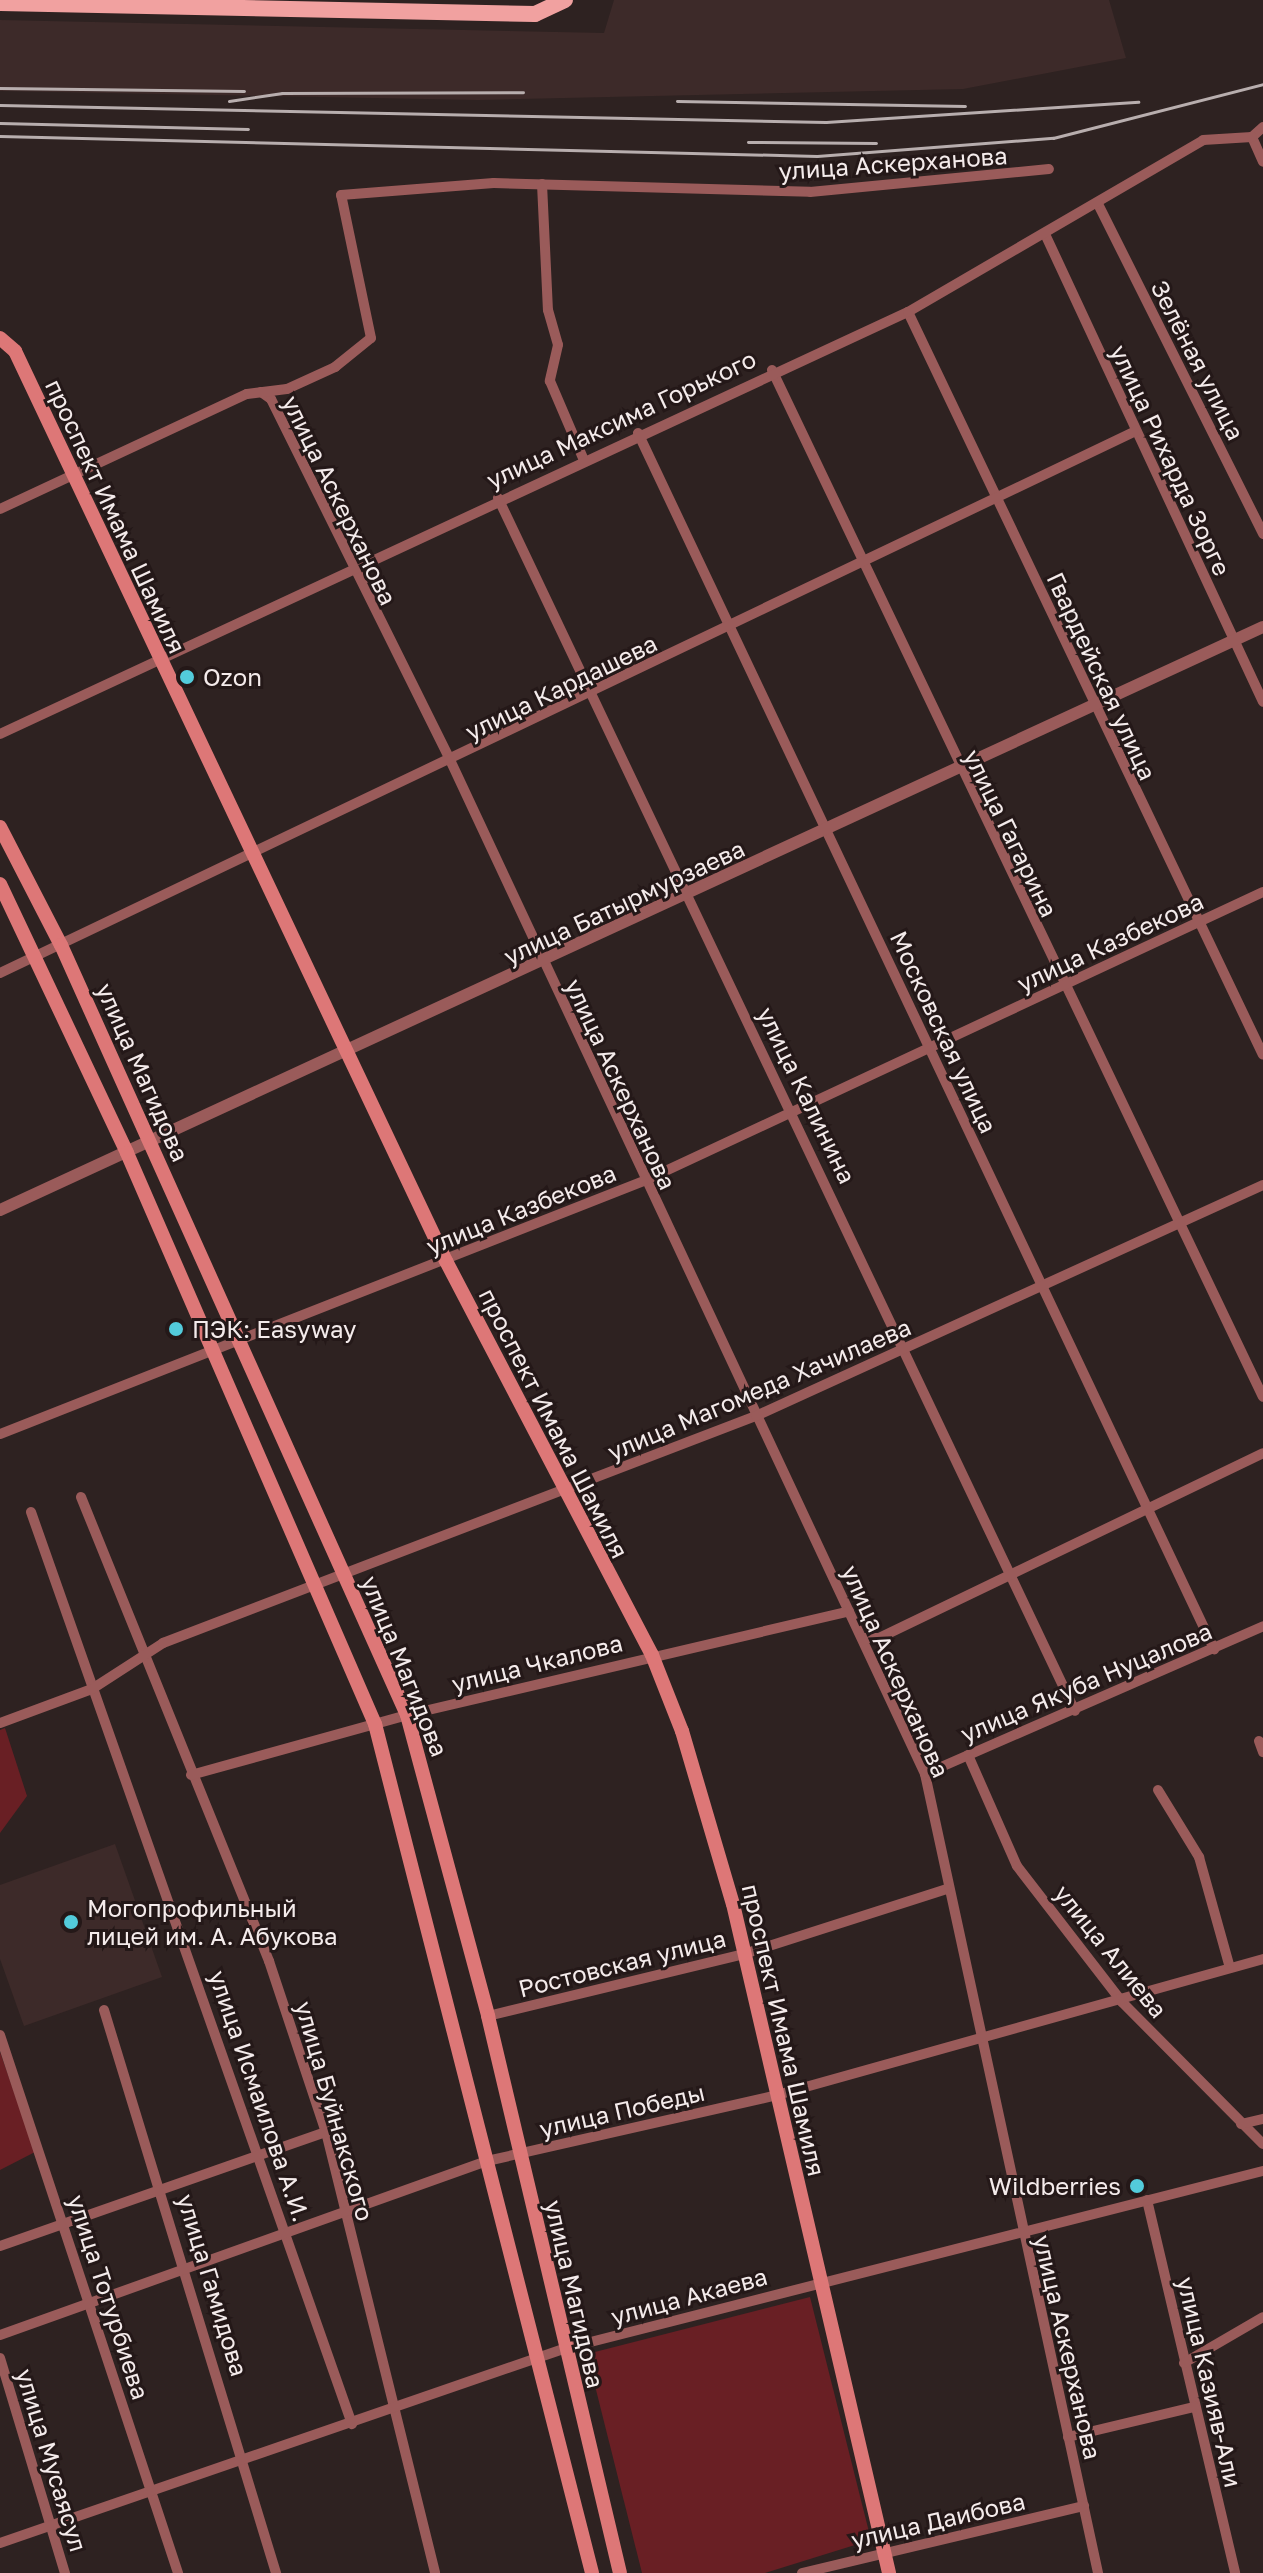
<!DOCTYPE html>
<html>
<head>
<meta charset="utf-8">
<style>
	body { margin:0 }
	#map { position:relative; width:1263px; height:2573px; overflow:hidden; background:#2e2221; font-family:"Golos Text",sans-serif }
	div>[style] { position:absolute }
	.built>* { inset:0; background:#3d2a29 }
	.green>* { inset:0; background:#691f24 }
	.minor>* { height:10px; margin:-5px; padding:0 5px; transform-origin:5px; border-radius:5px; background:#9a5b5a }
	.tertiary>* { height:12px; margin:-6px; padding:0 6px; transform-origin:6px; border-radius:6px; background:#9a5b5a }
	.secondary>* { height:14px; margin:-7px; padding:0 7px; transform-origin:7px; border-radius:7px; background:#d77 }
	.primary>* { height:16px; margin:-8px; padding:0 8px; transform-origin:8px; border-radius:8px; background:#f1a1a0 }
	.rail>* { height:3px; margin:-1.5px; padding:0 1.5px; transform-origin:1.5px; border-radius:1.5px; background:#b8aeae }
	.dots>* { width:22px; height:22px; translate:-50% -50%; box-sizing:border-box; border:4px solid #241818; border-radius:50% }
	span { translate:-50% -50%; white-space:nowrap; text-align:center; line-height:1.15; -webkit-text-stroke:6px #241818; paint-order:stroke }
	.street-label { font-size:24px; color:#f4ebeb }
	.poi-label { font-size:24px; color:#f4ebeb }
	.left { translate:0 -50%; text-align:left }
	.right { translate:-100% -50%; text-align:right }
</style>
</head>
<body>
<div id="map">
	<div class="built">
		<i style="clip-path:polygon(614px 0,1109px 0,1126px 58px,963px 89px,478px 100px,0 91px,0 20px,604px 33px)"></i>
		<i style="clip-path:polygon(115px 1844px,162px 1977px,24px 2026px,0 1959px,0 1885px)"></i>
	</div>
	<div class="green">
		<i style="clip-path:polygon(5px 1728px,27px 1796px,0 1833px,0 1730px)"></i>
		<i style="clip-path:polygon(0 2052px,35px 2152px,0 2170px)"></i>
		<i style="clip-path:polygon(810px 2297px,871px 2540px,765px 2573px,642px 2573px,587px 2354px)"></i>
	</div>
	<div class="minor">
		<i style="left:1252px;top:137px;width:27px;rotate:66deg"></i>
		<i style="left:1252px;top:137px;width:15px;rotate:-42deg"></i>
		<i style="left:542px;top:184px;width:126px;rotate:87.3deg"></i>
		<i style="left:548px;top:310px;width:36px;rotate:74deg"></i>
		<i style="left:558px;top:345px;width:37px;rotate:103deg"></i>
		<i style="left:550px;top:381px;width:84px;rotate:66.8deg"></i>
		<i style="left:1098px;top:204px;width:369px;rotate:63.4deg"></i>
		<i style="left:1045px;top:234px;width:516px;rotate:65.02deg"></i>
		<i style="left:908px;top:312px;width:823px;rotate:64.46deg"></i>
		<i style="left:772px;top:370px;width:1138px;rotate:64.45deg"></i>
		<i style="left:261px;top:392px;width:12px;rotate:35deg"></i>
		<i style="left:271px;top:399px;width:405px;rotate:63.6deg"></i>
		<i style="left:451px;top:762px;width:1118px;rotate:64.9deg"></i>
		<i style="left:925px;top:1774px;width:818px;rotate:77.78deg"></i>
		<i style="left:638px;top:433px;width:1346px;rotate:64.65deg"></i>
		<i style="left:498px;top:498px;width:1343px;rotate:64.56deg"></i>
		<i style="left:0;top:509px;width:272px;rotate:-25deg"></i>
		<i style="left:247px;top:394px;width:40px;rotate:-7.1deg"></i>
		<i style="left:287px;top:389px;width:53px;rotate:-24.6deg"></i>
		<i style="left:335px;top:367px;width:46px;rotate:-38.9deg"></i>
		<i style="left:371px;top:338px;width:146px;rotate:-101.8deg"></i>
		<i style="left:341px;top:195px;width:153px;rotate:-4.5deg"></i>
		<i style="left:494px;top:183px;width:316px;rotate:1.6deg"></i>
		<i style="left:810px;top:192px;width:240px;rotate:-5.5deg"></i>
		<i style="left:0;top:734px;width:1001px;rotate:-24.93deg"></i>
		<i style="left:908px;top:312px;width:341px;rotate:-30.2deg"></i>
		<i style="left:1203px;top:140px;width:49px;rotate:-3.5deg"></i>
		<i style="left:0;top:973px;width:1259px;rotate:-25.51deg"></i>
		<i style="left:0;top:1434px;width:692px;rotate:-21.45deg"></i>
		<i style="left:644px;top:1181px;width:683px;rotate:-25.03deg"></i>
		<i style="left:81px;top:1497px;width:501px;rotate:67.94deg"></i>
		<i style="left:269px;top:1961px;width:180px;rotate:71.6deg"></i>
		<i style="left:326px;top:2132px;width:454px;rotate:76.1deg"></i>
		<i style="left:31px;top:1512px;width:967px;rotate:70.61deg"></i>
		<i style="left:862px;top:1638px;width:17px"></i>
		<i style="left:879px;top:1638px;width:426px;rotate:-25.7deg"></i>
		<i style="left:0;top:1723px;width:98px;rotate:-20.3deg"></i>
		<i style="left:92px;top:1689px;width:85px;rotate:-32.9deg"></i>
		<i style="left:163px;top:1643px;width:635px;rotate:-20.95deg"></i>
		<i style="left:756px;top:1416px;width:557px;rotate:-24.5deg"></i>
		<i style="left:1259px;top:1741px;width:12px;rotate:70deg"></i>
		<i style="left:968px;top:1755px;width:121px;rotate:66.2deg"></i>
		<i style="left:1017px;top:1866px;width:172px;rotate:52.3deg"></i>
		<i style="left:1122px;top:2002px;width:200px;rotate:45.2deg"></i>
		<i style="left:925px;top:1774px;width:369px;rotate:-23.6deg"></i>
		<i style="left:191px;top:1775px;width:224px;rotate:-15.5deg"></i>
		<i style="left:407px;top:1715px;width:454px;rotate:-13.2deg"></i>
		<i style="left:1158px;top:1790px;width:79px;rotate:58.5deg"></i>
		<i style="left:1199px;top:1857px;width:115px;rotate:74.4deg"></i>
		<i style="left:104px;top:2010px;width:589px;rotate:73.01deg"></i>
		<i style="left:488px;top:2016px;width:263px;rotate:-13.6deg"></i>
		<i style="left:744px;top:1954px;width:213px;rotate:-17.8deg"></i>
		<i style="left:0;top:2035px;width:567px;rotate:71.69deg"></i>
		<i style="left:1241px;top:2124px;width:23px;rotate:-13deg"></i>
		<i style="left:1147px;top:2200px;width:383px;rotate:76.7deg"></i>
		<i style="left:0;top:2246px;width:345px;rotate:-19.3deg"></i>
		<i style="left:0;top:2335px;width:517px;rotate:-19.66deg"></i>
		<i style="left:487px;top:2161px;width:297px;rotate:-12.8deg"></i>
		<i style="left:777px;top:2095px;width:505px;rotate:-15.63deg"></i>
		<i style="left:0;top:2358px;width:225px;rotate:73.2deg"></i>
		<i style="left:1184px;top:2363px;width:91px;rotate:-30.2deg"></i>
		<i style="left:1068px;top:2437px;width:130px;rotate:-13.4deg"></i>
		<i style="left:0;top:2543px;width:595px;rotate:-19.01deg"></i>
		<i style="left:563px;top:2349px;width:722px;rotate:-14.27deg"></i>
		<i style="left:802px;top:2573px;width:290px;rotate:-13.4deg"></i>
	</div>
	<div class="tertiary">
		<i style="left:0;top:1210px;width:1391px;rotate:-24.78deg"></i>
	</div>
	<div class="secondary">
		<i style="left:0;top:338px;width:20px;rotate:41deg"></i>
		<i style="left:15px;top:351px;width:1007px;rotate:64.66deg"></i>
		<i style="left:446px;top:1261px;width:445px;rotate:62.4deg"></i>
		<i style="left:652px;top:1655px;width:82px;rotate:68.5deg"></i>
		<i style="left:682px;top:1731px;width:180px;rotate:73.6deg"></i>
		<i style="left:733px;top:1904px;width:687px;rotate:76.87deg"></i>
		<i style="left:0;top:827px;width:133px;rotate:62.7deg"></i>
		<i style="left:61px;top:945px;width:844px;rotate:65.8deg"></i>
		<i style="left:407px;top:1715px;width:312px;rotate:74.9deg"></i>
		<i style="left:488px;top:2016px;width:572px;rotate:76.67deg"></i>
		<i style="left:0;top:884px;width:297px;rotate:64.7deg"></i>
		<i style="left:127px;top:1153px;width:623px;rotate:66.52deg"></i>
		<i style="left:375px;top:1724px;width:876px;rotate:75.66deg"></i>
	</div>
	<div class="primary">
		<i style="left:0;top:3px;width:535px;rotate:1.18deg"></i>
		<i style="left:535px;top:14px;width:33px;rotate:-25deg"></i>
	</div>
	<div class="rail">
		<i style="left:0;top:88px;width:244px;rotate:0.7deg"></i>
		<i style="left:229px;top:101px;width:54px;rotate:-8.6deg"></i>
		<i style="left:282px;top:93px;width:241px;rotate:-0.2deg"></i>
		<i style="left:677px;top:101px;width:288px;rotate:1deg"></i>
		<i style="left:0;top:105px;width:826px;rotate:1.18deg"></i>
		<i style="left:826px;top:122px;width:313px;rotate:-3.7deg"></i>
		<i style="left:0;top:123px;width:248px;rotate:1.4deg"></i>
		<i style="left:0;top:136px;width:817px;rotate:1.4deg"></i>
		<i style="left:817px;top:156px;width:237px;rotate:-4.4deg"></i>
		<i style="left:1053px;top:138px;width:217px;rotate:-14.4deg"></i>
		<i style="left:748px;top:142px;width:128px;rotate:0.4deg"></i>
	</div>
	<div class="dots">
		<i style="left:187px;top:677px;background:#53cbdb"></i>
		<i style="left:176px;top:1329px;background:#53cbdb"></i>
		<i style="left:71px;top:1922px;background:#53cbdb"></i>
		<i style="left:1137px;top:2186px;background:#53cbdb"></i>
	</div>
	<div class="street-label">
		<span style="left:893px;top:163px;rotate:-4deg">улица Аскерханова</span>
		<span style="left:1198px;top:360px;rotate:63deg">Зелёная улица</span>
		<span style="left:621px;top:419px;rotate:-25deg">улица Максима Горького</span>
		<span style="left:1171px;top:460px;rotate:65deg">улица Рихарда Зорге</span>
		<span style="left:340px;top:500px;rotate:64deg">улица Аскерханова</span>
		<span style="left:116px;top:516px;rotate:65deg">проспект Имама Шамиля</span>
		<span style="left:1102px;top:676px;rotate:65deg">Гвардейская улица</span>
		<span style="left:561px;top:687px;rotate:-26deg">улица Кардашева</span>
		<span style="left:1011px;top:833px;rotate:64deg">улица Гагарина</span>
		<span style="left:624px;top:902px;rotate:-25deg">улица Батырмурзаева</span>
		<span style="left:1110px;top:942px;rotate:-25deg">улица Казбекова</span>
		<span style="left:944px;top:1032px;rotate:65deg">Московская улица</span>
		<span style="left:143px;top:1072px;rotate:66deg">улица Магидова</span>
		<span style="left:621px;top:1084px;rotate:65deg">улица Аскерханова</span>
		<span style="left:807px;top:1095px;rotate:64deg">улица Калинина</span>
		<span style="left:521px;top:1209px;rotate:-22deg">улица Казбекова</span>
		<span style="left:759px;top:1389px;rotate:-23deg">улица Магомеда Хачилаева</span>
		<span style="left:554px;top:1423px;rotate:63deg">проспект Имама Шамиля</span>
		<span style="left:537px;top:1663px;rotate:-14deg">улица Чкалова</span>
		<span style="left:405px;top:1666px;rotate:68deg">улица Магидова</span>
		<span style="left:896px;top:1671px;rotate:66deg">улица Аскерханова</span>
		<span style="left:1086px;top:1682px;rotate:-23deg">улица Якуба Нуцалова</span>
		<span style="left:1111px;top:1951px;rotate:51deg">улица Алиева</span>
		<span style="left:622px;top:1963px;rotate:-14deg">Ростовская улица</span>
		<span style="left:784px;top:2030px;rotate:77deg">проспект Имама Шамиля</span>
		<span style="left:260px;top:2096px;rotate:71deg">улица Исмаилова А.И.</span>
		<span style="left:622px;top:2110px;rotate:-13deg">улица Победы</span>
		<span style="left:335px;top:2111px;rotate:74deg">улица Буйнакского</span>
		<span style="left:213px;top:2285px;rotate:73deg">улица Гамидова</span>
		<span style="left:575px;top:2294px;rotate:77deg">улица Магидова</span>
		<span style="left:689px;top:2296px;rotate:-15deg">улица Акаева</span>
		<span style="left:109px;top:2297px;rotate:72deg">улица Тотурбиева</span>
		<span style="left:1068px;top:2347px;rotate:77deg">улица Аскерханова</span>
		<span style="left:1210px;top:2382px;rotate:77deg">улица Казияв-Али</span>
		<span style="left:52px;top:2460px;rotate:73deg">улица Мусаясул</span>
		<span style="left:938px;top:2520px;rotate:-13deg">улица Даибова</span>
	</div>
	<div class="poi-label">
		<span class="left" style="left:203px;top:677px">Ozon</span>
		<span class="left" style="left:192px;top:1329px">ПЭК: Easyway</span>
		<span class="left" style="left:87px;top:1922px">Могопрофильный<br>лицей им. А. Абукова</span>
		<span class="right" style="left:1121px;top:2186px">Wildberries</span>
	</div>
</div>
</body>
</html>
